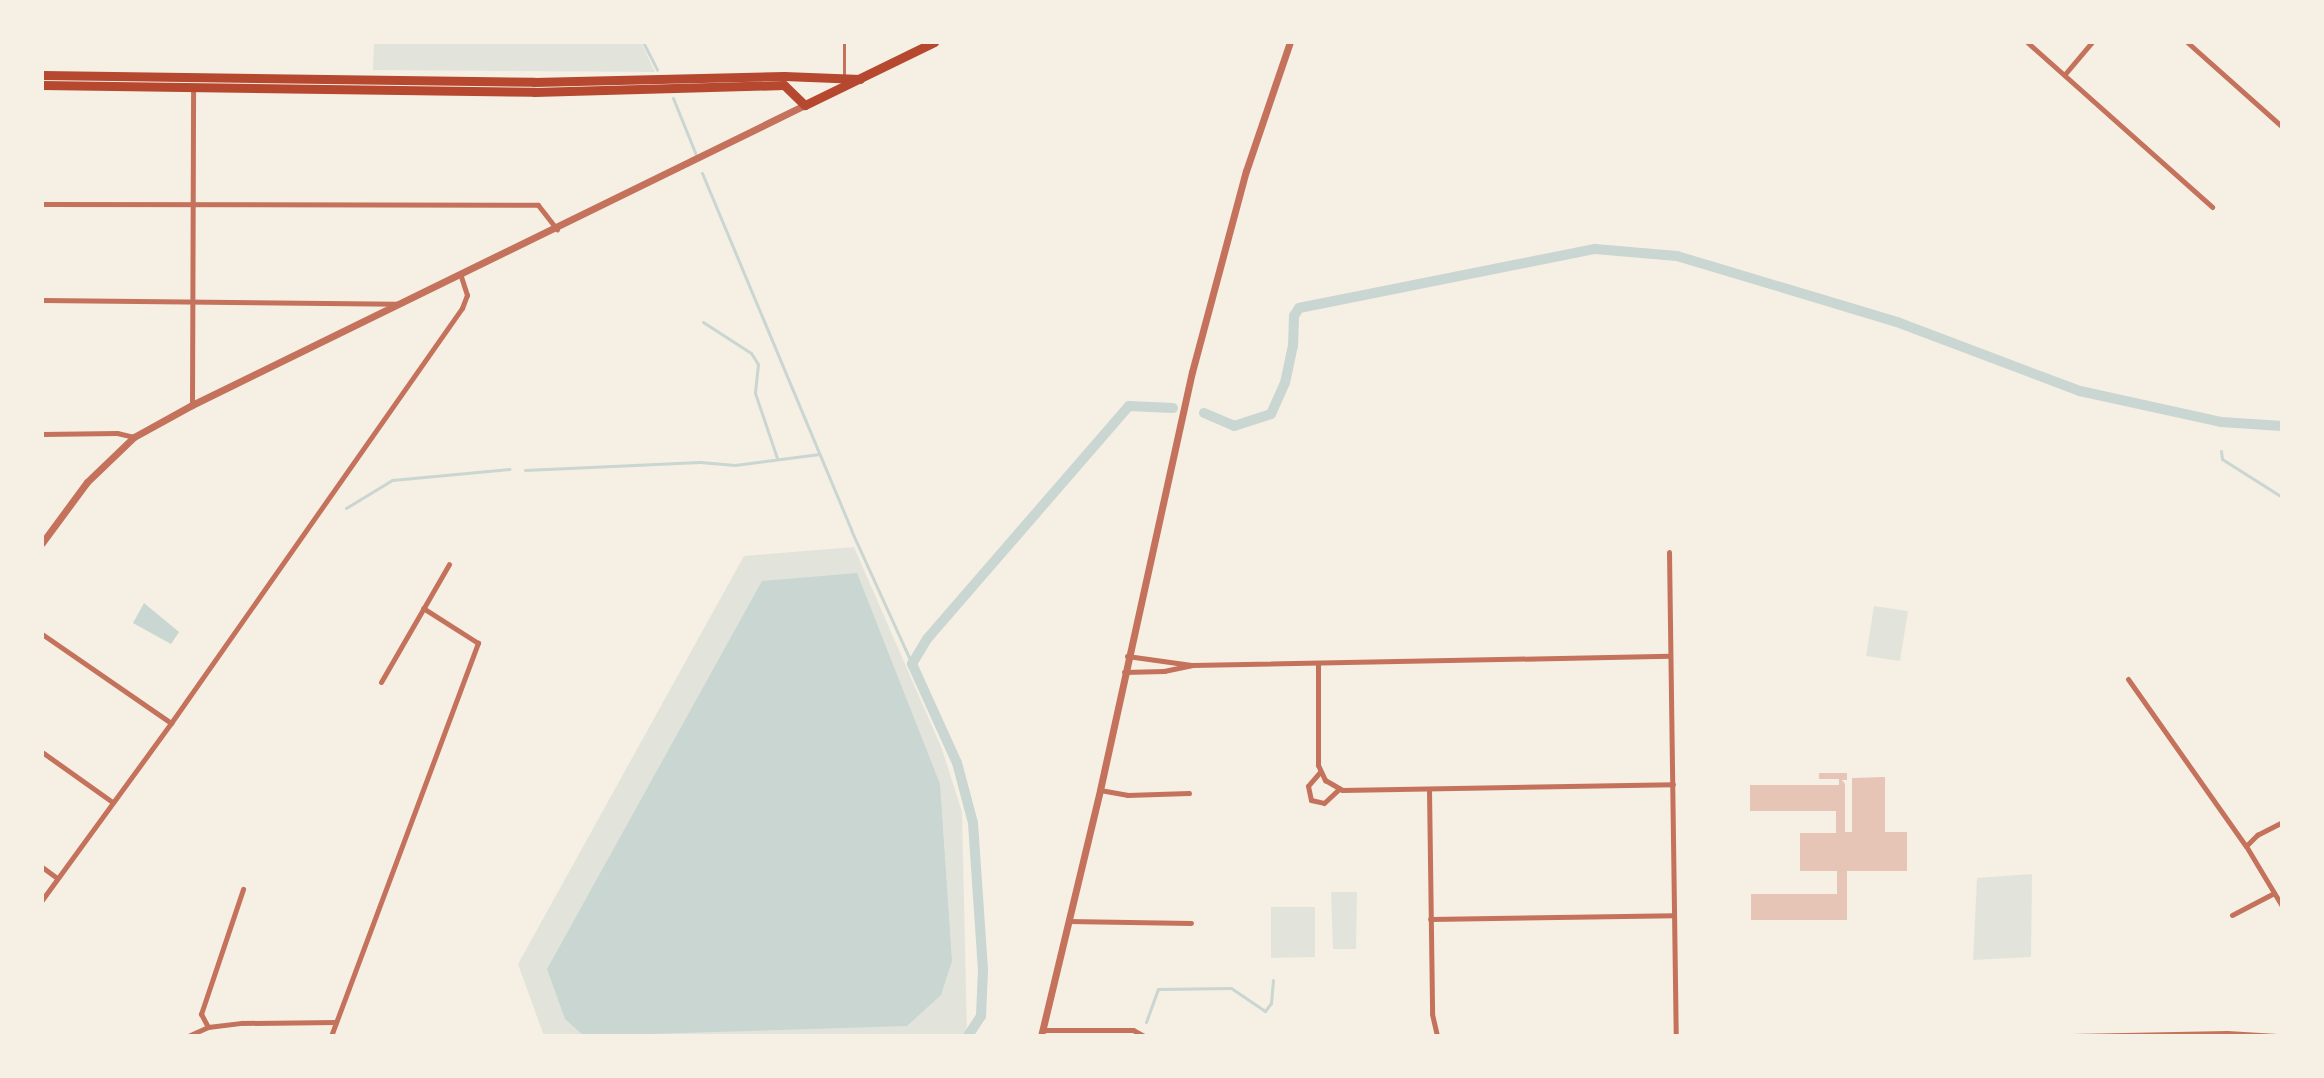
<!DOCTYPE html>
<html>
<head>
<meta charset="utf-8">
<style>
	body { margin:0 }
	#map { position:relative; width:2324px; height:1078px; overflow:hidden; background:#f6efe4; font-family:"Open Sans",sans-serif }
	div>[style] { position:absolute }
	.green>* { inset:0; background:#e2e4dc }
	.water>* { inset:0; background:#c9d6d2 }
	.stream>* { height:3px; margin:-1.5px; padding:0 1.5px; transform-origin:1.5px; border-radius:1.5px; background:#c9d6d2 }
	.canal>* { height:10px; margin:-5px; padding:0 5px; transform-origin:5px; border-radius:5px; background:#c9d6d2 }
	.building>* { inset:0; background:#e6c5b7 }
	.service>* { height:3px; margin:-1.5px; padding:0 1.5px; transform-origin:1.5px; border-radius:1.5px; background:#c5725c }
	.minor>* { height:5px; margin:-2.5px; padding:0 2.5px; transform-origin:2.5px; border-radius:2.5px; background:#c5725c }
	.tertiary>* { height:7px; margin:-3.5px; padding:0 3.5px; transform-origin:3.5px; border-radius:3.5px; background:#c5725c }
	.primary>* { height:9px; margin:-4.5px; padding:0 4.5px; transform-origin:4.5px; border-radius:4.5px; background:#b5482f }
	span { translate:-50% -50%; white-space:nowrap; text-align:center; line-height:1.15; -webkit-text-stroke:7px #f6efe4; paint-order:stroke }
	.frame { position:absolute; inset:0; border:44px solid #f6efe4; pointer-events:none }
</style>
</head>
<body>
<div id="map">
	<div class="green">
		<i style="clip-path:polygon(374px 42px,641px 42px,655px 72px,373px 70px)"></i>
		<i style="clip-path:polygon(854px 547px,942px 749px,962px 812px,967px 1036px,544px 1036px,518px 964px,744px 556px)"></i>
		<i style="clip-path:polygon(1874px 606px,1908px 611px,1900px 661px,1866px 656px)"></i>
		<i style="clip-path:polygon(2032px 874px,2031px 957px,1973px 960px,1977px 878px)"></i>
		<i style="clip-path:polygon(1331px 892px,1357px 892px,1356px 949px,1333px 949px)"></i>
		<i style="clip-path:polygon(1271px 907px,1315px 907px,1315px 957px,1271px 958px)"></i>
	</div>
	<div class="water">
		<i style="clip-path:polygon(857px 573px,940px 784px,952px 961px,941px 995px,907px 1026px,584px 1036px,565px 1019px,547px 969px,762px 581px)"></i>
		<i style="clip-path:polygon(144px 603px,179px 632px,171px 644px,133px 623px)"></i>
	</div>
	<div class="stream">
		<i style="left:643px;top:42px;width:31px;rotate:63deg"></i>
		<i style="left:673px;top:98px;width:61px;rotate:68deg"></i>
		<i style="left:702px;top:173px;width:387px;rotate:67.3deg"></i>
		<i style="left:851px;top:530px;width:147px;rotate:65.5deg"></i>
		<i style="left:703px;top:322px;width:57px;rotate:32.9deg"></i>
		<i style="left:751px;top:353px;width:13px;rotate:58deg"></i>
		<i style="left:758px;top:364px;width:29px;rotate:96deg"></i>
		<i style="left:755px;top:393px;width:69px;rotate:71.3deg"></i>
		<i style="left:2221px;top:451px;width:8px;rotate:83deg"></i>
		<i style="left:2222px;top:459px;width:71px;rotate:32.3deg"></i>
		<i style="left:525px;top:470px;width:175px;rotate:-2.6deg"></i>
		<i style="left:700px;top:462px;width:35px;rotate:5deg"></i>
		<i style="left:735px;top:465px;width:85px;rotate:-7.5deg"></i>
		<i style="left:346px;top:508px;width:54px;rotate:-31.3deg"></i>
		<i style="left:392px;top:480px;width:118px;rotate:-5.4deg"></i>
		<i style="left:1146px;top:1022px;width:35px;rotate:-70deg"></i>
		<i style="left:1158px;top:989px;width:73px;rotate:-0.8deg"></i>
		<i style="left:1231px;top:988px;width:41px;rotate:34.1deg"></i>
		<i style="left:1265px;top:1011px;width:10px;rotate:-53deg"></i>
		<i style="left:1271px;top:1003px;width:23px;rotate:-85deg"></i>
	</div>
	<div class="canal">
		<i style="left:1204px;top:413px;width:33px;rotate:23deg"></i>
		<i style="left:1234px;top:426px;width:39px;rotate:-18deg"></i>
		<i style="left:1271px;top:414px;width:34px;rotate:-66deg"></i>
		<i style="left:1285px;top:383px;width:38px;rotate:-78deg"></i>
		<i style="left:1293px;top:346px;width:30px;rotate:-88deg"></i>
		<i style="left:1294px;top:316px;width:9px;rotate:-58deg"></i>
		<i style="left:1299px;top:308px;width:302px;rotate:-11.3deg"></i>
		<i style="left:1595px;top:249px;width:82px;rotate:4.9deg"></i>
		<i style="left:1677px;top:256px;width:230px;rotate:16.7deg"></i>
		<i style="left:1897px;top:322px;width:196px;rotate:20.7deg"></i>
		<i style="left:2080px;top:391px;width:144px;rotate:12.4deg"></i>
		<i style="left:2221px;top:422px;width:61px;rotate:3.8deg"></i>
		<i style="left:968px;top:1036px;width:24px;rotate:-57deg"></i>
		<i style="left:981px;top:1016px;width:46px;rotate:-87.5deg"></i>
		<i style="left:983px;top:970px;width:147px;rotate:-93.9deg"></i>
		<i style="left:973px;top:823px;width:62px;rotate:-104.9deg"></i>
		<i style="left:957px;top:763px;width:109px;rotate:-114.4deg"></i>
		<i style="left:912px;top:664px;width:29px;rotate:-59deg"></i>
		<i style="left:927px;top:639px;width:308px;rotate:-49.1deg"></i>
		<i style="left:1129px;top:406px;width:44px;rotate:2.6deg"></i>
	</div>
	<div class="building">
		<i style="clip-path:polygon(1819px 773px,1847px 773px,1847px 780px,1842px 780px,1845px 784px,1845px 832px,1852px 832px,1852px 778px,1885px 777px,1885px 832px,1907px 832px,1907px 871px,1847px 871px,1847px 920px,1751px 920px,1751px 894px,1837px 894px,1837px 871px,1800px 871px,1800px 833px,1836px 833px,1836px 811px,1750px 811px,1750px 785px,1839px 785px,1839px 779px,1819px 779px)"></i>
	</div>
	<div class="service">
		<i style="left:844px;top:77px;width:35px;rotate:-90deg"></i>
	</div>
	<div class="minor">
		<i style="left:2027px;top:42px;width:248px;rotate:41.7deg"></i>
		<i style="left:2187px;top:42px;width:125px;rotate:41.7deg"></i>
		<i style="left:2065px;top:74px;width:42px;rotate:-49.8deg"></i>
		<i style="left:42px;top:204px;width:496px;rotate:0.1deg"></i>
		<i style="left:538px;top:205px;width:31px;rotate:52deg"></i>
		<i style="left:42px;top:300px;width:355px;rotate:0.6deg"></i>
		<i style="left:192px;top:405px;width:319px;rotate:-89.8deg"></i>
		<i style="left:42px;top:434px;width:75px;rotate:-0.8deg"></i>
		<i style="left:117px;top:433px;width:17px;rotate:13deg"></i>
		<i style="left:1669px;top:552px;width:484px;rotate:89.2deg"></i>
		<i style="left:42px;top:634px;width:157px;rotate:34.6deg"></i>
		<i style="left:1127px;top:656px;width:65px;rotate:8deg"></i>
		<i style="left:1318px;top:663px;width:102px;rotate:90deg"></i>
		<i style="left:1318px;top:765px;width:17px;rotate:65deg"></i>
		<i style="left:1325px;top:780px;width:20px;rotate:30deg"></i>
		<i style="left:1342px;top:790px;width:331px;rotate:-1deg"></i>
		<i style="left:1124px;top:672px;width:40px;rotate:-1.4deg"></i>
		<i style="left:1164px;top:671px;width:29px;rotate:-12deg"></i>
		<i style="left:1192px;top:665px;width:478px;rotate:-1.1deg"></i>
		<i style="left:2128px;top:679px;width:204px;rotate:54.8deg"></i>
		<i style="left:2246px;top:846px;width:70px;rotate:59deg"></i>
		<i style="left:381px;top:682px;width:136px;rotate:-60deg"></i>
		<i style="left:42px;top:752px;width:85px;rotate:35.4deg"></i>
		<i style="left:1320px;top:772px;width:18px;rotate:131deg"></i>
		<i style="left:1308px;top:786px;width:14px;rotate:78deg"></i>
		<i style="left:1311px;top:800px;width:13px;rotate:13deg"></i>
		<i style="left:1324px;top:803px;width:21px;rotate:-43deg"></i>
		<i style="left:1429px;top:789px;width:225px;rotate:89.2deg"></i>
		<i style="left:1432px;top:1014px;width:23px;rotate:77deg"></i>
		<i style="left:1100px;top:790px;width:27px;rotate:10deg"></i>
		<i style="left:1127px;top:795px;width:62px;rotate:-1.8deg"></i>
		<i style="left:2246px;top:846px;width:16px;rotate:-45deg"></i>
		<i style="left:2257px;top:835px;width:28px;rotate:-27deg"></i>
		<i style="left:42px;top:867px;width:19px;rotate:36deg"></i>
		<i style="left:42px;top:900px;width:219px;rotate:-53.9deg"></i>
		<i style="left:171px;top:723px;width:507px;rotate:-54.96deg"></i>
		<i style="left:462px;top:308px;width:14px;rotate:-69deg"></i>
		<i style="left:467px;top:295px;width:22px;rotate:-108deg"></i>
		<i style="left:2232px;top:915px;width:47px;rotate:-27.6deg"></i>
		<i style="left:1430px;top:919px;width:244px;rotate:-0.9deg"></i>
		<i style="left:1068px;top:921px;width:123px;rotate:0.9deg"></i>
		<i style="left:208px;top:1027px;width:15px;rotate:-118deg"></i>
		<i style="left:201px;top:1014px;width:132px;rotate:-71.4deg"></i>
		<i style="left:1042px;top:1030px;width:91px"></i>
		<i style="left:1133px;top:1030px;width:13px;rotate:29deg"></i>
		<i style="left:188px;top:1036px;width:22px;rotate:-24deg"></i>
		<i style="left:208px;top:1027px;width:34px;rotate:-7deg"></i>
		<i style="left:242px;top:1023px;width:94px;rotate:-0.6deg"></i>
		<i style="left:331px;top:1036px;width:420px;rotate:-69.5deg"></i>
		<i style="left:478px;top:643px;width:65px;rotate:-147.5deg"></i>
		<i style="left:2072px;top:1036px;width:155px;rotate:-1.1deg"></i>
		<i style="left:2227px;top:1033px;width:50px;rotate:3.4deg"></i>
	</div>
	<div class="tertiary">
		<i style="left:42px;top:543px;width:76px;rotate:-53.6deg"></i>
		<i style="left:87px;top:482px;width:65px;rotate:-43.8deg"></i>
		<i style="left:134px;top:437px;width:66px;rotate:-28.9deg"></i>
		<i style="left:192px;top:405px;width:682px;rotate:-26.08deg"></i>
		<i style="left:1041px;top:1036px;width:253px;rotate:-76.5deg"></i>
		<i style="left:1100px;top:790px;width:428px;rotate:-77.6deg"></i>
		<i style="left:1192px;top:372px;width:208px;rotate:-75deg"></i>
		<i style="left:1246px;top:171px;width:136px;rotate:-71.2deg"></i>
	</div>
	<div class="primary">
		<i style="left:42px;top:75px;width:492px;rotate:0.8deg"></i>
		<i style="left:534px;top:82px;width:250px;rotate:-1.4deg"></i>
		<i style="left:784px;top:76px;width:76px;rotate:2.3deg"></i>
		<i style="left:42px;top:85px;width:492px;rotate:0.8deg"></i>
		<i style="left:534px;top:92px;width:250px;rotate:-1.6deg"></i>
		<i style="left:784px;top:85px;width:29px;rotate:44deg"></i>
		<i style="left:805px;top:105px;width:144px;rotate:-26deg"></i>
	</div>
	<div class="frame"></div>
</div>
</body>
</html>
